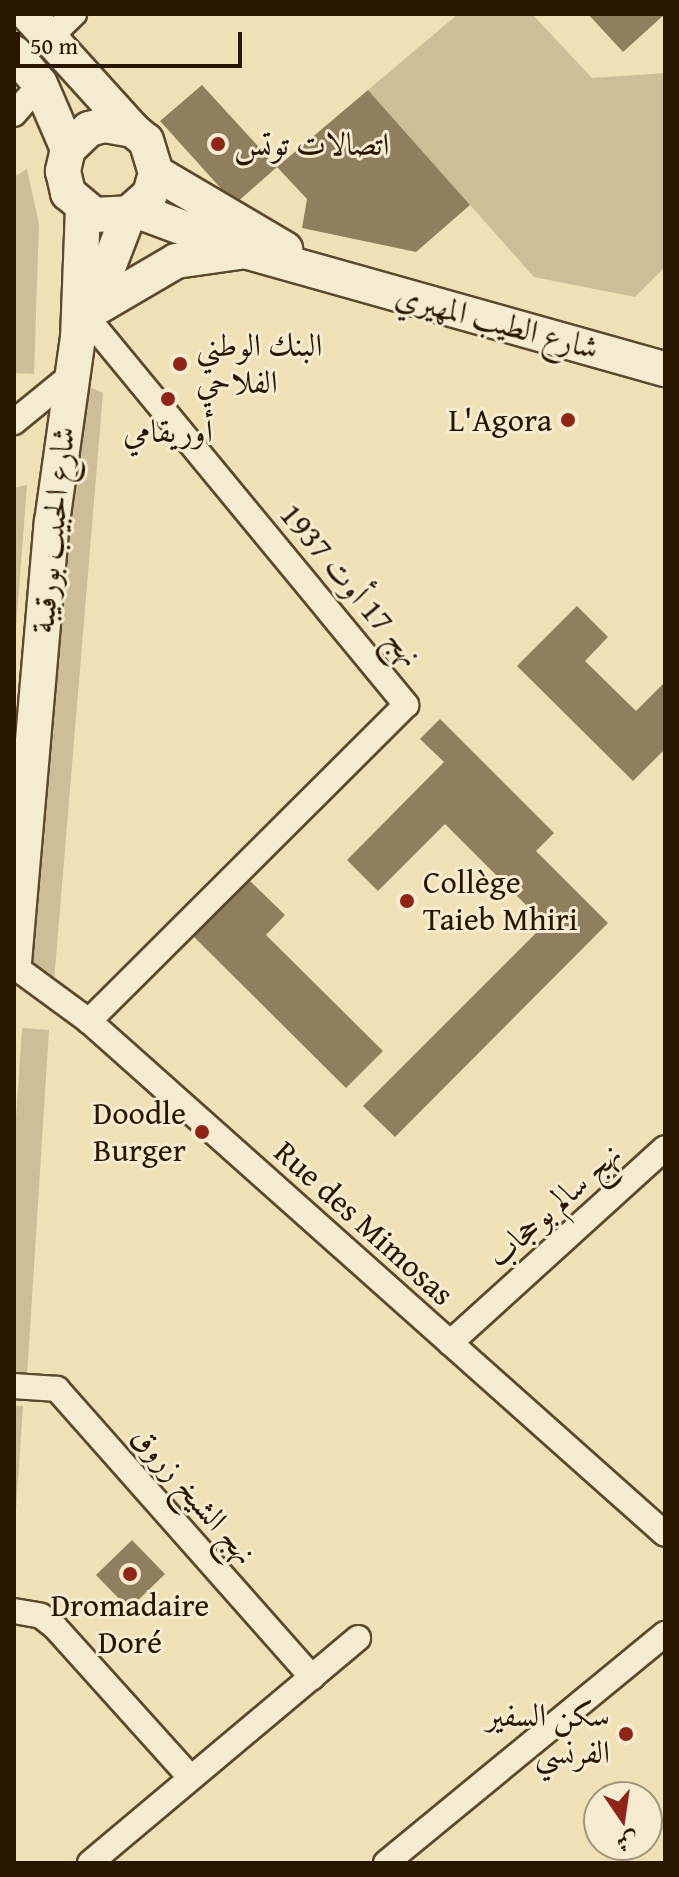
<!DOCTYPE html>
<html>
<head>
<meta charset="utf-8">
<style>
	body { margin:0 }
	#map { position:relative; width:679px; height:1877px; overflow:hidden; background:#f0e0b6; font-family:"Gentium Book Plus",Amiri,serif }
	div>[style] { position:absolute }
	.green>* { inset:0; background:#cebe97 }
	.building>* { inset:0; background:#907f5f }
	.roads { filter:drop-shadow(2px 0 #5b482e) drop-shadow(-2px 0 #5b482e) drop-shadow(0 2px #5b482e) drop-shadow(0 -2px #5b482e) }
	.street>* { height:24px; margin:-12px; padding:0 12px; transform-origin:12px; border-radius:12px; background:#f5ebd0 }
	.secondary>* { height:34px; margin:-17px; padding:0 17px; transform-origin:17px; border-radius:17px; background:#f5ebd0 }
	.dots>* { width:22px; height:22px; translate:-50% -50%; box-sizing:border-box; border:4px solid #f5ebd0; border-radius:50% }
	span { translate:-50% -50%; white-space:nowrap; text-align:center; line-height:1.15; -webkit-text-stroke:6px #f5ebd0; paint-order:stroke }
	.poi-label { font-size:32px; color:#291600 }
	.left { translate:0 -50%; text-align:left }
	.right { translate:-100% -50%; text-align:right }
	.street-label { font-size:32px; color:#291600 }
	.frame { position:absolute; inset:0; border:16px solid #291600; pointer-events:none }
	.north { position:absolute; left:583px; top:1781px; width:80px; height:80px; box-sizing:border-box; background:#f5ebd0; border:2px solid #a3967d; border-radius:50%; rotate:167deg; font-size:22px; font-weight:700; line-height:32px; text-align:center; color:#291600 }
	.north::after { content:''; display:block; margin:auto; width:28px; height:36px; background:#8f2418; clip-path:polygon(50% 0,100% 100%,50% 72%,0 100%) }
	.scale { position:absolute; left:16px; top:32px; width:226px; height:36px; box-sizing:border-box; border:4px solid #291600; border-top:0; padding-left:10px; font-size:24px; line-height:28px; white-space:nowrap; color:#291600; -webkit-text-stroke:6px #f5ebd0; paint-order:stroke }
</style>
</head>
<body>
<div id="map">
	<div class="green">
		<i style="clip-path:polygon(458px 14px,532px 14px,592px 78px,665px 73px,665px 267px,635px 297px,534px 277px,368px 90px)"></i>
		<i style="clip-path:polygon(27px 169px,39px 224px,34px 374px,14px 373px,14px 177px)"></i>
		<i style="clip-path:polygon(74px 380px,103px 393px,54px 981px,27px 961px)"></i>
		<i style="clip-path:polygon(27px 485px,14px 655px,14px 488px)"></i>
		<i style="clip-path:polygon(22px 1028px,49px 1030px,27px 1376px,14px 1375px,14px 1149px)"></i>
		<i style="clip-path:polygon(14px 1406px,23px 1406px,14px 1539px)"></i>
	</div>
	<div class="building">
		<i style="clip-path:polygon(588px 14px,665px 14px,623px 52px)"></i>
		<i style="clip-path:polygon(202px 85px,277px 167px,235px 204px,160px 121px)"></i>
		<i style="clip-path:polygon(368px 90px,470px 205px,416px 252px,302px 228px,307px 199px,277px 167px)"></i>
		<i style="clip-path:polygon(577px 606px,608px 637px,585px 661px,636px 711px,665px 682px,665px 749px,633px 781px,517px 666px)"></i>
		<i style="clip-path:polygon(440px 719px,554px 833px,536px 851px,608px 923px,395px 1137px,363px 1106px,545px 924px,445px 824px,378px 891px,347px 860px,444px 762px,420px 739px)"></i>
		<i style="clip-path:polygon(249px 880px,285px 915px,266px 935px,383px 1051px,346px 1088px,193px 936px)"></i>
		<i style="clip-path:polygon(132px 1540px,165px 1574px,129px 1609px,96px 1575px)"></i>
	</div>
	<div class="roads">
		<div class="street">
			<i style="left:49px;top:38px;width:35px;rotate:-44deg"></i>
			<i style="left:14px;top:114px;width:40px;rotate:-49deg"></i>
			<i style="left:78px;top:318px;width:11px;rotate:10deg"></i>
			<i style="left:89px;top:320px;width:499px;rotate:50.5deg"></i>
			<i style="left:406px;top:705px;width:448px;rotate:135.1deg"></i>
			<i style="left:14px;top:422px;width:71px;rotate:-39.3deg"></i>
			<i style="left:14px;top:966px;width:93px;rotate:36.3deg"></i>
			<i style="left:89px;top:1021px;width:771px;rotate:41.69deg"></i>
			<i style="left:450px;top:1343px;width:290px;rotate:-42.2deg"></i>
			<i style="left:14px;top:1386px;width:43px;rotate:4deg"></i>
			<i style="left:57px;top:1389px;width:385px;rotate:48.5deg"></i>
			<i style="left:14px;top:1611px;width:27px;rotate:10deg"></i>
			<i style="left:41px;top:1616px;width:18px;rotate:38deg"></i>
			<i style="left:55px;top:1627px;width:203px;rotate:48deg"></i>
			<i style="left:90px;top:1863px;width:350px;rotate:-40deg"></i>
			<i style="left:386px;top:1863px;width:361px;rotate:-39.4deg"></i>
		</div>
		<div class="secondary">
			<i style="left:28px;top:14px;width:156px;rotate:47.8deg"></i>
			<i style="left:14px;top:53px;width:40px;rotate:50deg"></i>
			<i style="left:40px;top:84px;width:71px;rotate:66.7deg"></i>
			<i style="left:156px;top:173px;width:150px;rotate:30.5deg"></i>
			<i style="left:135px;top:210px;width:121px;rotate:20.4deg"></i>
			<i style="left:248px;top:252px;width:433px;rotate:15.7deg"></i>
			<i style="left:94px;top:309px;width:95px;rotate:-30.3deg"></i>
			<i style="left:176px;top:261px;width:64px;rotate:-8.1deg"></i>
			<i style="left:86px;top:325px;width:120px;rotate:-69deg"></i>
			<i style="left:129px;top:213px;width:28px;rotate:-42deg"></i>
			<i style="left:150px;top:194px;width:22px;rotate:-74deg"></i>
			<i style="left:156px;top:173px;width:34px;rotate:-107deg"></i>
			<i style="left:146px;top:141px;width:17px;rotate:-140deg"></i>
			<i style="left:133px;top:130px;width:29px;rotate:-170deg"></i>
			<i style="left:104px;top:125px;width:16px;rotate:165deg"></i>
			<i style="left:89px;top:129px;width:29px;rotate:136deg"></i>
			<i style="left:68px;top:149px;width:23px;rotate:103deg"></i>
			<i style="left:63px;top:171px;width:23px;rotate:77deg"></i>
			<i style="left:68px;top:193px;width:34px;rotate:40deg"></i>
			<i style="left:94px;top:215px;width:35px;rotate:-3deg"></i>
			<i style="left:14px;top:962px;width:442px;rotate:-85.1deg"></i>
			<i style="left:52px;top:522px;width:186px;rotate:-82deg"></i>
			<i style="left:78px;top:338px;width:129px;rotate:-87.8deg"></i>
		</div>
	</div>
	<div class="dots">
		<i style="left:218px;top:144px;background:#8f2418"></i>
		<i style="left:180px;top:364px;background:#8f2418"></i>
		<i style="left:168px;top:399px;background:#8f2418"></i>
		<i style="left:568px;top:420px;background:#8f2418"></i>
		<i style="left:407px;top:901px;background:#8f2418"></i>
		<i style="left:202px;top:1132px;background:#8f2418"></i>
		<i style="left:130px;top:1574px;background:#8f2418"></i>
		<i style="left:626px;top:1734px;background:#8f2418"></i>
	</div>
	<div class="poi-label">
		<span class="left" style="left:234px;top:144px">اتصالات توتس</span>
		<span class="left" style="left:196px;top:364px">البنك الوطني<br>الفلاحي</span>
		<span class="right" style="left:552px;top:420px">L'Agora</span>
		<span style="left:168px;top:431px">أوريقامي</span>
		<span class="left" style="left:423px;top:901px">Collège<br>Taieb Mhiri</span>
		<span class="right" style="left:186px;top:1132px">Doodle<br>Burger</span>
		<span style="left:130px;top:1624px">Dromadaire<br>Doré</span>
		<span class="right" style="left:610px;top:1734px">سكن السفير<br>الفرنسي</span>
	</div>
	<div class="street-label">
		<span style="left:497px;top:322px;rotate:15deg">شارع الطيب المهيري</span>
		<span style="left:53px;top:530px;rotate:-84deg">شارع الحبيب بورقيبة</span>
		<span style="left:351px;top:585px;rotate:50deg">نهج 17 أوت 1937</span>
		<span style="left:554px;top:1205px;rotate:-42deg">نهج سالم بوحجاب</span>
		<span style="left:364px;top:1223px;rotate:42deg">Rue des Mimosas</span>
		<span style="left:194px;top:1495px;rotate:49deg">نهج الشيخ زروق</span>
	</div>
	<div class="frame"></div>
	<div class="north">ش</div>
	<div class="scale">50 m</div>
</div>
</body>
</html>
